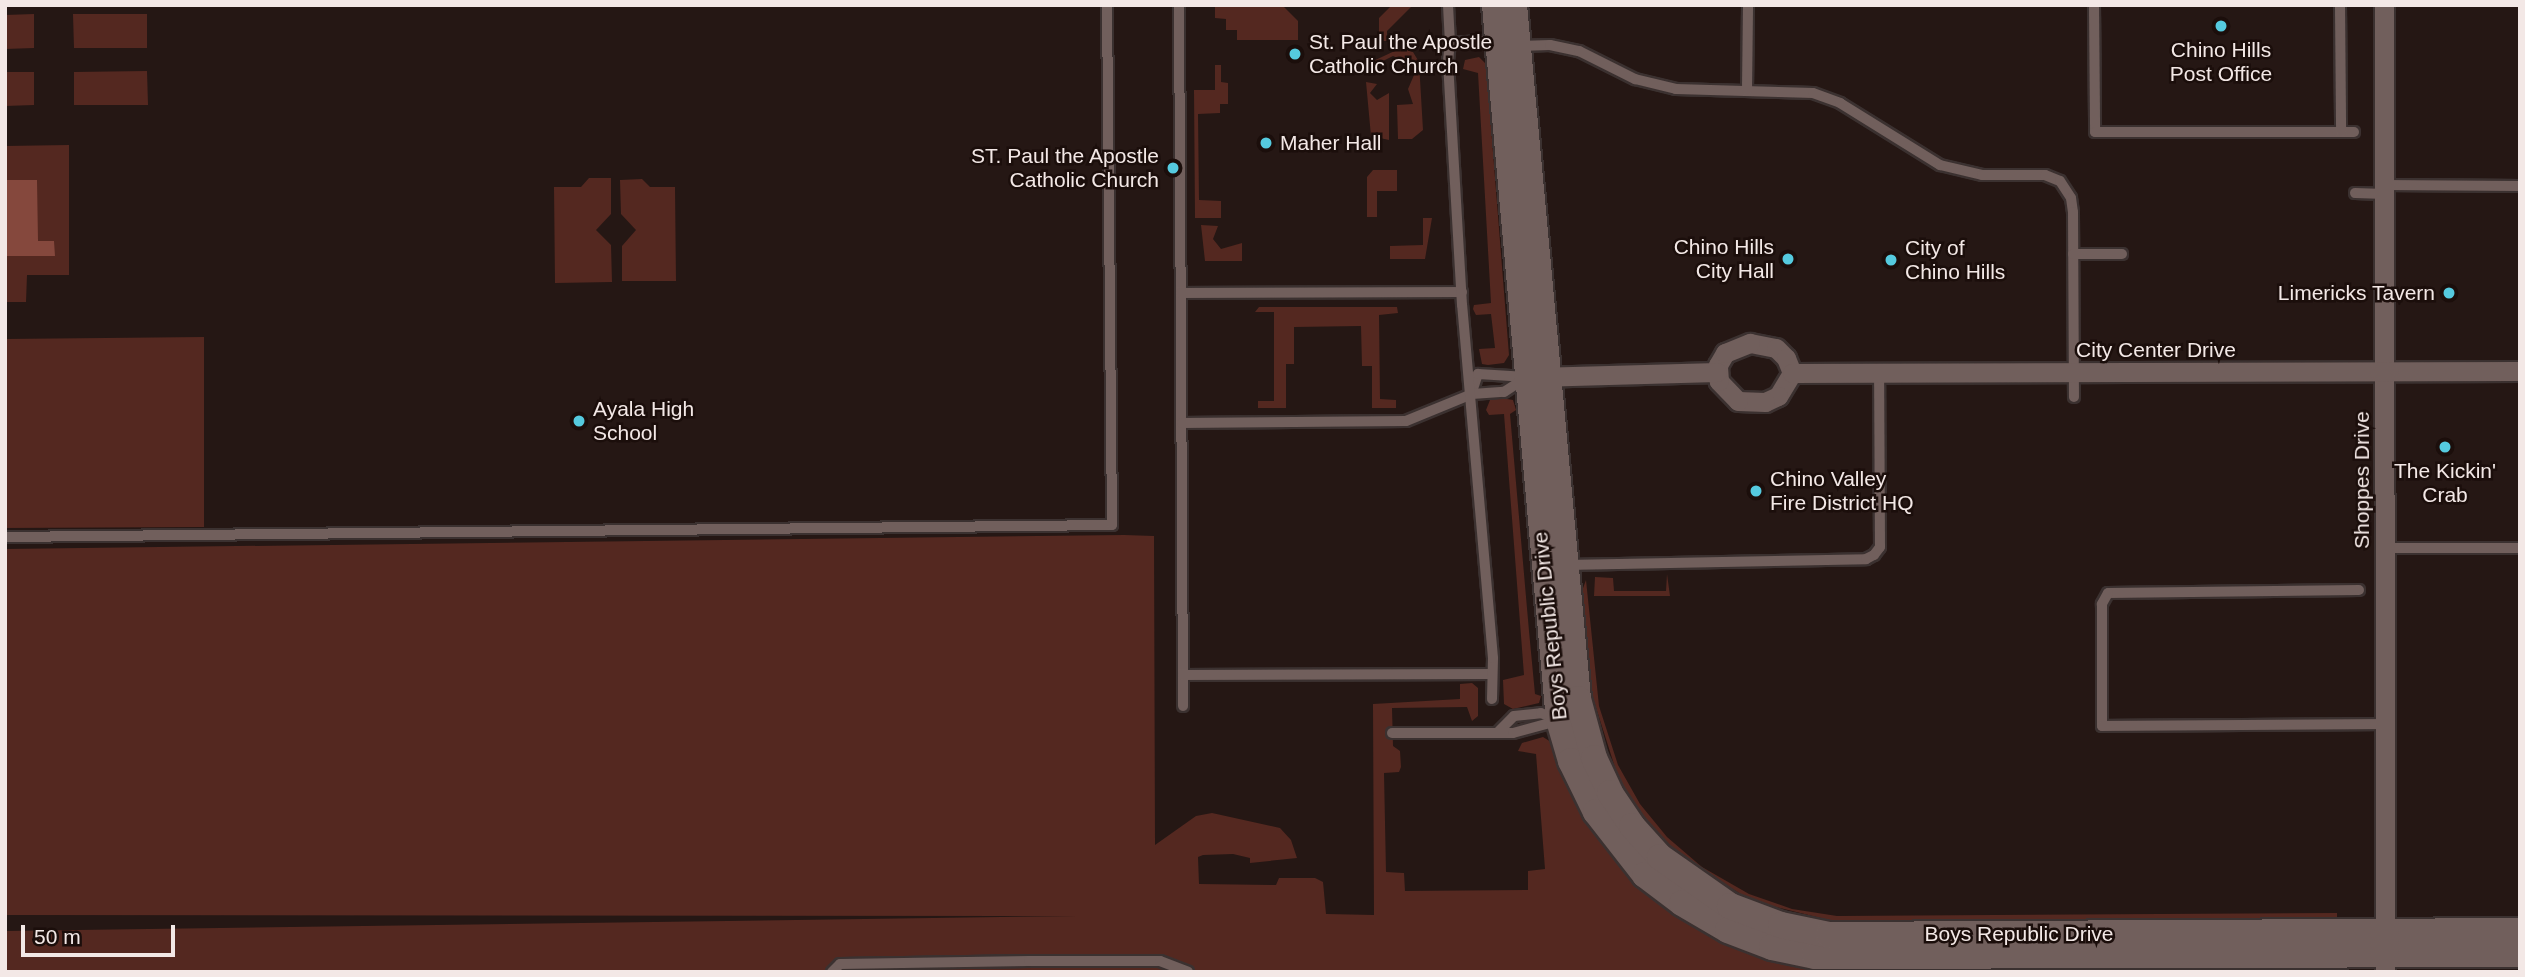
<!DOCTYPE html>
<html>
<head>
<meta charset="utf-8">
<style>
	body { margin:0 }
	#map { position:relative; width:2525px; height:977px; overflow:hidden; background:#251714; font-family:Arial,sans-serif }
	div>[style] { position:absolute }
	.green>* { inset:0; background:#542820 }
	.water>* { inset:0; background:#85483d }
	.roads { filter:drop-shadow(2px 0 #3b3130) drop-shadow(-2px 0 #3b3130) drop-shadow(0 2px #3b3130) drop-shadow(0 -2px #3b3130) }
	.lane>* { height:10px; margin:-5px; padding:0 5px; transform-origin:5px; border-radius:5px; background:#715f5c }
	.street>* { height:19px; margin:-9.5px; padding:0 9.5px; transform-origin:9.5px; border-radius:9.5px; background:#715f5c }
	.secondary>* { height:26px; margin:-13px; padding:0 13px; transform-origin:13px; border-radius:13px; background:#715f5c }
	.dots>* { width:19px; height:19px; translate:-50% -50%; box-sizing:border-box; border:4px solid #1b0e0b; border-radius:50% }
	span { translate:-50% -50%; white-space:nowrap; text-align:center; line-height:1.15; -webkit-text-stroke:5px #1b0e0b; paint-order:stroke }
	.poi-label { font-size:21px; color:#f3e8e6 }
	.left { translate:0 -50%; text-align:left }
	.right { translate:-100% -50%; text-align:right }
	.street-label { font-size:21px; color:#f3e8e6 }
	.frame { position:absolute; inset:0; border:7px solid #f3e8e6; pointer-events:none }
	.scale { position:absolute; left:21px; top:925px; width:154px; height:32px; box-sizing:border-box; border:4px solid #f3e8e6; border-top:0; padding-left:9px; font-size:21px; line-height:24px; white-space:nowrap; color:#f3e8e6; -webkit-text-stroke:5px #1b0e0b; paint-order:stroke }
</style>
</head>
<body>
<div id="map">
	<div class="green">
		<i style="clip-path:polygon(1215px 5px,1282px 5px,1298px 21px,1298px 40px,1237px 40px,1237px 30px,1226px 30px,1226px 19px,1215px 18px)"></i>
		<i style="clip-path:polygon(1392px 5px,1413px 5px,1387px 31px,1387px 41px,1379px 41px,1379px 18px)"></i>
		<i style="clip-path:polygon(34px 14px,34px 48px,5px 49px,5px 15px)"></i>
		<i style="clip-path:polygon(147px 14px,147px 48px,74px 48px,73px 14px)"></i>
		<i style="clip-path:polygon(1401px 48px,1413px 52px,1419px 62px,1423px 130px,1412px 139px,1398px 139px,1397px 105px,1413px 104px,1408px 89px,1414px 75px,1410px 64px,1393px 56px,1369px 68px,1369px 63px)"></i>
		<i style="clip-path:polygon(1479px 57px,1486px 64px,1509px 355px,1504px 363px,1488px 365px,1482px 364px,1479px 349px,1495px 348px,1491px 314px,1476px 315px,1473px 309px,1474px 305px,1491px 303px,1478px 73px,1463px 69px,1465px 60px)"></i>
		<i style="clip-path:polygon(1215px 65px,1221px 65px,1221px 82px,1228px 83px,1228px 104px,1220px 104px,1220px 113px,1198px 114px,1199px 200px,1221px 201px,1221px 218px,1195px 218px,1194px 90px,1215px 90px)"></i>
		<i style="clip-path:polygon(147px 71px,148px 105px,74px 105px,74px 72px)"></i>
		<i style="clip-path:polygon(5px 72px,34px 72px,34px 105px,5px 106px)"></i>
		<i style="clip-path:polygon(1366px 82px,1377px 84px,1370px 93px,1377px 100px,1389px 93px,1389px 140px,1371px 136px)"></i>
		<i style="clip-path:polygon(69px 145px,69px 275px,27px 275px,26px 302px,5px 302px,5px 146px)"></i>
		<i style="clip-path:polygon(1373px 170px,1397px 170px,1397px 191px,1377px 191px,1377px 217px,1367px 217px,1367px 177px)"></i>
		<i style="clip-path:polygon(589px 178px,611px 178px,611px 214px,596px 230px,611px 245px,612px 282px,555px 283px,554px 187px,581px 187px)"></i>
		<i style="clip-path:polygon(642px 179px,650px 187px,675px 187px,676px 281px,622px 281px,622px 246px,636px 230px,621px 214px,620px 180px)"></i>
		<i style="clip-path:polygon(1423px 218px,1432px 218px,1425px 259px,1390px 259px,1390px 246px,1423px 245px)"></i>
		<i style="clip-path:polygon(1201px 225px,1218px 226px,1213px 239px,1221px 249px,1242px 243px,1242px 261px,1205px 261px)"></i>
		<i style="clip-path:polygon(1259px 307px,1397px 307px,1398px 313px,1379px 315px,1380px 399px,1396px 400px,1396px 408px,1372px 408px,1372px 366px,1362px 366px,1361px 326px,1294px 327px,1294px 364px,1286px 364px,1286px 408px,1258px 408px,1258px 401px,1274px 401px,1274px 312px,1255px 312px)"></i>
		<i style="clip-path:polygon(204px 337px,204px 527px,5px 528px,5px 339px)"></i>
		<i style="clip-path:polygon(1501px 398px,1513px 400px,1516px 410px,1510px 414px,1529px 631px,1535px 694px,1541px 696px,1539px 703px,1513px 709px,1504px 704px,1503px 680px,1524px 675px,1504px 414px,1489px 415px,1486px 410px,1490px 400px)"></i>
		<i style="clip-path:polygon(1124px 535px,1154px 536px,1155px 845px,1196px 816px,1212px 813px,1280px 828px,1291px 840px,1297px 858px,1250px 863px,1250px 858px,1233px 854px,1203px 855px,1198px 857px,1199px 884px,1276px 885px,1279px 878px,1315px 878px,1323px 882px,1326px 914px,1374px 915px,1373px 704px,1460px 699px,1460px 684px,1472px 683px,1478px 688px,1478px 716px,1472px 721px,1467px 707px,1392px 708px,1393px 746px,1400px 751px,1401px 767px,1399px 772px,1384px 773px,1386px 872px,1404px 873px,1405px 891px,1528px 890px,1528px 871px,1545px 869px,1536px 754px,1518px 751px,1522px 743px,1543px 737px,1551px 742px,1585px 820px,1626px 875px,1702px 932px,1775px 962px,1833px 971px,2340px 968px,2353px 972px,5px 972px,5px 931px,1078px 916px,5px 915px,5px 549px)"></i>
		<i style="clip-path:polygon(1667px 574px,1670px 596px,1594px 596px,1595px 577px,1613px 578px,1614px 591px,1666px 591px)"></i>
		<i style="clip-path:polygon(1586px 580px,1599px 706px,1618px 765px,1640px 804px,1667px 837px,1702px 867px,1749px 894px,1792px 909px,1837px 916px,2337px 913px,2337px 918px,1833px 921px,1752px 901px,1680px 856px,1648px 822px,1619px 780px,1592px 695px,1582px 591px)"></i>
	</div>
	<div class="water">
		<i style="clip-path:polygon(5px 180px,37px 180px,38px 241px,54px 241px,55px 256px,5px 256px)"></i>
	</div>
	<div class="roads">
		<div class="lane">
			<i style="left:1179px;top:5px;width:701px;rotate:89.67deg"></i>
			<i style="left:1448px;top:5px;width:38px;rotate:87deg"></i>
			<i style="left:2094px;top:5px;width:127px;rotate:89.5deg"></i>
			<i style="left:2095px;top:132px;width:259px"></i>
			<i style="left:2340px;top:5px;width:127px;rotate:89.5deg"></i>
			<i style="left:1519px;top:46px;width:31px;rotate:-2deg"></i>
			<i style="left:1550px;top:45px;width:30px;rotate:12deg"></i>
			<i style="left:1579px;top:51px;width:63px;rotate:26.6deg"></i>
			<i style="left:1635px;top:79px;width:42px;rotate:13.7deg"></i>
			<i style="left:1676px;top:89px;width:137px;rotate:1.7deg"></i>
			<i style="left:1813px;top:93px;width:29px;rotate:20deg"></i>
			<i style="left:1840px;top:103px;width:118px;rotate:31.8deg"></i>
			<i style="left:1940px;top:165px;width:43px;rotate:13.4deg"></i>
			<i style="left:1982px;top:175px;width:63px"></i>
			<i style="left:2045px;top:175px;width:16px;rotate:22deg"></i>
			<i style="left:2060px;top:181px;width:20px;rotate:57deg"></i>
			<i style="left:2071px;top:198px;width:14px;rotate:82deg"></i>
			<i style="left:2073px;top:212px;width:185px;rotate:89.7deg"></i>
			<i style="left:1747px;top:90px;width:85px;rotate:-89.3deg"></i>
			<i style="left:2385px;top:185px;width:135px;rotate:0.4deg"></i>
			<i style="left:2355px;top:193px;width:30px;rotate:2deg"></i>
			<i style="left:2073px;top:254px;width:49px"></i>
			<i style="left:1181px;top:293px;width:281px;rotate:-0.2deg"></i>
			<i style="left:1473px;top:389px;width:16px;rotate:-72deg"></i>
			<i style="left:1478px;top:374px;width:49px;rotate:3.5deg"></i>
			<i style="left:1182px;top:423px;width:224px;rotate:-0.5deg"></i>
			<i style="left:1406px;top:421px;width:71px;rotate:-22.2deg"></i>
			<i style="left:1472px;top:394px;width:32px;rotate:-4deg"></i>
			<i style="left:1504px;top:392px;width:24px;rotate:-33deg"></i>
			<i style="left:5px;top:537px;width:1107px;rotate:-0.62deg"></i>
			<i style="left:1112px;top:525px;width:520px;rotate:-90.55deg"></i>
			<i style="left:2384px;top:548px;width:136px"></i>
			<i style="left:1566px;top:565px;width:300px;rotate:-1.1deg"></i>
			<i style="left:1866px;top:559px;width:9px;rotate:-27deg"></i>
			<i style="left:1874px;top:555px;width:10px;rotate:-53deg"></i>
			<i style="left:1880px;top:547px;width:174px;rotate:-90.3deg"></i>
			<i style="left:2359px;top:590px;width:251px;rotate:179.3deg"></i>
			<i style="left:2108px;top:593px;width:13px;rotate:119deg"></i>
			<i style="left:2102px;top:604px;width:122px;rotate:90deg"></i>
			<i style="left:2102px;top:726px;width:282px;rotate:-0.4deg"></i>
			<i style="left:1183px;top:675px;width:309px;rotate:-0.2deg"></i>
			<i style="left:1492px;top:699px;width:41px;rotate:-88.6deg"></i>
			<i style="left:1493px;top:658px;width:354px;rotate:-95deg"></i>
			<i style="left:1462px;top:305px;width:244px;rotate:-93.3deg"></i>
			<i style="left:1448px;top:61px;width:18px;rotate:-84deg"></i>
			<i style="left:1450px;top:43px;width:48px;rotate:-3.6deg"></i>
			<i style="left:1499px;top:731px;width:21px;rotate:-45deg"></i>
			<i style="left:1514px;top:716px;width:27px;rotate:-6deg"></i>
			<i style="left:1541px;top:713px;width:17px;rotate:24deg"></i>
			<i style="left:1392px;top:733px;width:121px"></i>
			<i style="left:1513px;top:733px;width:46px;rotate:-15.3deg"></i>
			<i style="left:832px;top:972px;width:11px;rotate:-45deg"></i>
			<i style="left:840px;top:964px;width:189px;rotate:-0.9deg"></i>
			<i style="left:1029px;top:961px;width:131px"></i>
			<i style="left:1160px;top:961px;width:30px;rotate:21deg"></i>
		</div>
		<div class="street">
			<i style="left:2384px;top:5px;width:967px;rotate:89.94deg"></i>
			<i style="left:1750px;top:343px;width:26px;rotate:11deg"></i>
			<i style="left:1776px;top:348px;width:14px;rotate:45deg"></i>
			<i style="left:1786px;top:358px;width:16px;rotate:68deg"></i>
			<i style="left:1792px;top:373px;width:27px;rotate:121deg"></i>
			<i style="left:1778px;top:396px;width:14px;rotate:155deg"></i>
			<i style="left:1765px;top:402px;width:27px;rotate:-178deg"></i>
			<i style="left:1738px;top:401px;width:28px;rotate:-134deg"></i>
			<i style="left:1719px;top:381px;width:16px;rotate:-94deg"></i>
			<i style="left:1718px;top:365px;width:14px;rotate:-60deg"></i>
			<i style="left:1725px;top:353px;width:27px;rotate:-22deg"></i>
			<i style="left:1792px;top:373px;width:728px;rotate:-0.16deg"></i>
			<i style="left:1536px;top:377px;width:181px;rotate:-1.6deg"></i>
		</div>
		<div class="secondary">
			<i style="left:1495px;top:5px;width:718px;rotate:84.89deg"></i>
			<i style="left:1559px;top:720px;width:43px;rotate:73.7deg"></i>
			<i style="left:1571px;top:761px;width:57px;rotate:63.9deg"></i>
			<i style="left:1596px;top:812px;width:80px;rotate:52.1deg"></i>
			<i style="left:1645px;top:875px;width:46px;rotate:37.1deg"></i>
			<i style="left:1682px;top:903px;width:53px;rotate:30.4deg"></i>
			<i style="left:1728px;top:930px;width:47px;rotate:21.1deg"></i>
			<i style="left:1772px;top:947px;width:44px;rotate:11.8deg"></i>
			<i style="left:1815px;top:956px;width:705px;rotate:-0.16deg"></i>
			<i style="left:1514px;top:5px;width:697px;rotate:84.73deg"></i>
			<i style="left:1578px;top:699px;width:61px;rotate:74.8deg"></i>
			<i style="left:1594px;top:758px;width:38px;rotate:65deg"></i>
			<i style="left:1610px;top:793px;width:40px;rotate:56deg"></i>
			<i style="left:1632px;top:826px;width:42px;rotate:47.9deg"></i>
			<i style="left:1660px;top:857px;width:85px;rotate:35deg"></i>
			<i style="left:1730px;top:906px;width:54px;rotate:20.4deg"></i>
			<i style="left:1781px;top:925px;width:49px;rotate:11.8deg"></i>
			<i style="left:1829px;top:935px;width:691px;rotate:-0.33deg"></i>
		</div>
	</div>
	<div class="dots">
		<i style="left:2221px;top:26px;background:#55cadf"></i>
		<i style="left:1295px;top:54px;background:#55cadf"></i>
		<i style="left:1266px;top:143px;background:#55cadf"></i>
		<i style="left:1173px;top:168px;background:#55cadf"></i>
		<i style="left:1788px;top:259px;background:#55cadf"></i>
		<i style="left:1891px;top:260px;background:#55cadf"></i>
		<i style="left:2449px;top:293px;background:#55cadf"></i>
		<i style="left:579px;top:421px;background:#55cadf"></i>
		<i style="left:2445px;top:447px;background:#55cadf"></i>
		<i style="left:1756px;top:491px;background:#55cadf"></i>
	</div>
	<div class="poi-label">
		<span class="left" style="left:1309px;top:54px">St. Paul the Apostle<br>Catholic Church</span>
		<span style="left:2221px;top:62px">Chino Hills<br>Post Office</span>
		<span class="left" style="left:1280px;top:143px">Maher Hall</span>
		<span class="right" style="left:1159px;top:168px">ST. Paul the Apostle<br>Catholic Church</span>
		<span class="right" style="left:1774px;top:259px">Chino Hills<br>City Hall</span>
		<span class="left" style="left:1905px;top:260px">City of<br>Chino Hills</span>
		<span class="right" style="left:2435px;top:293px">Limericks Tavern</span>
		<span class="left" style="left:593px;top:421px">Ayala High<br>School</span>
		<span style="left:2445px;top:483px">The Kickin'<br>Crab</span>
		<span class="left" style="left:1770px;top:491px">Chino Valley<br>Fire District HQ</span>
	</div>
	<div class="street-label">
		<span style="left:2156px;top:350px">City Center Drive</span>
		<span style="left:2362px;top:480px;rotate:-90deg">Shoppes Drive</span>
		<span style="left:1550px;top:626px;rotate:-96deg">Boys Republic Drive</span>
		<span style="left:2019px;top:934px">Boys Republic Drive</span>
	</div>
	<div class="frame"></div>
	<div class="scale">50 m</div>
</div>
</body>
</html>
